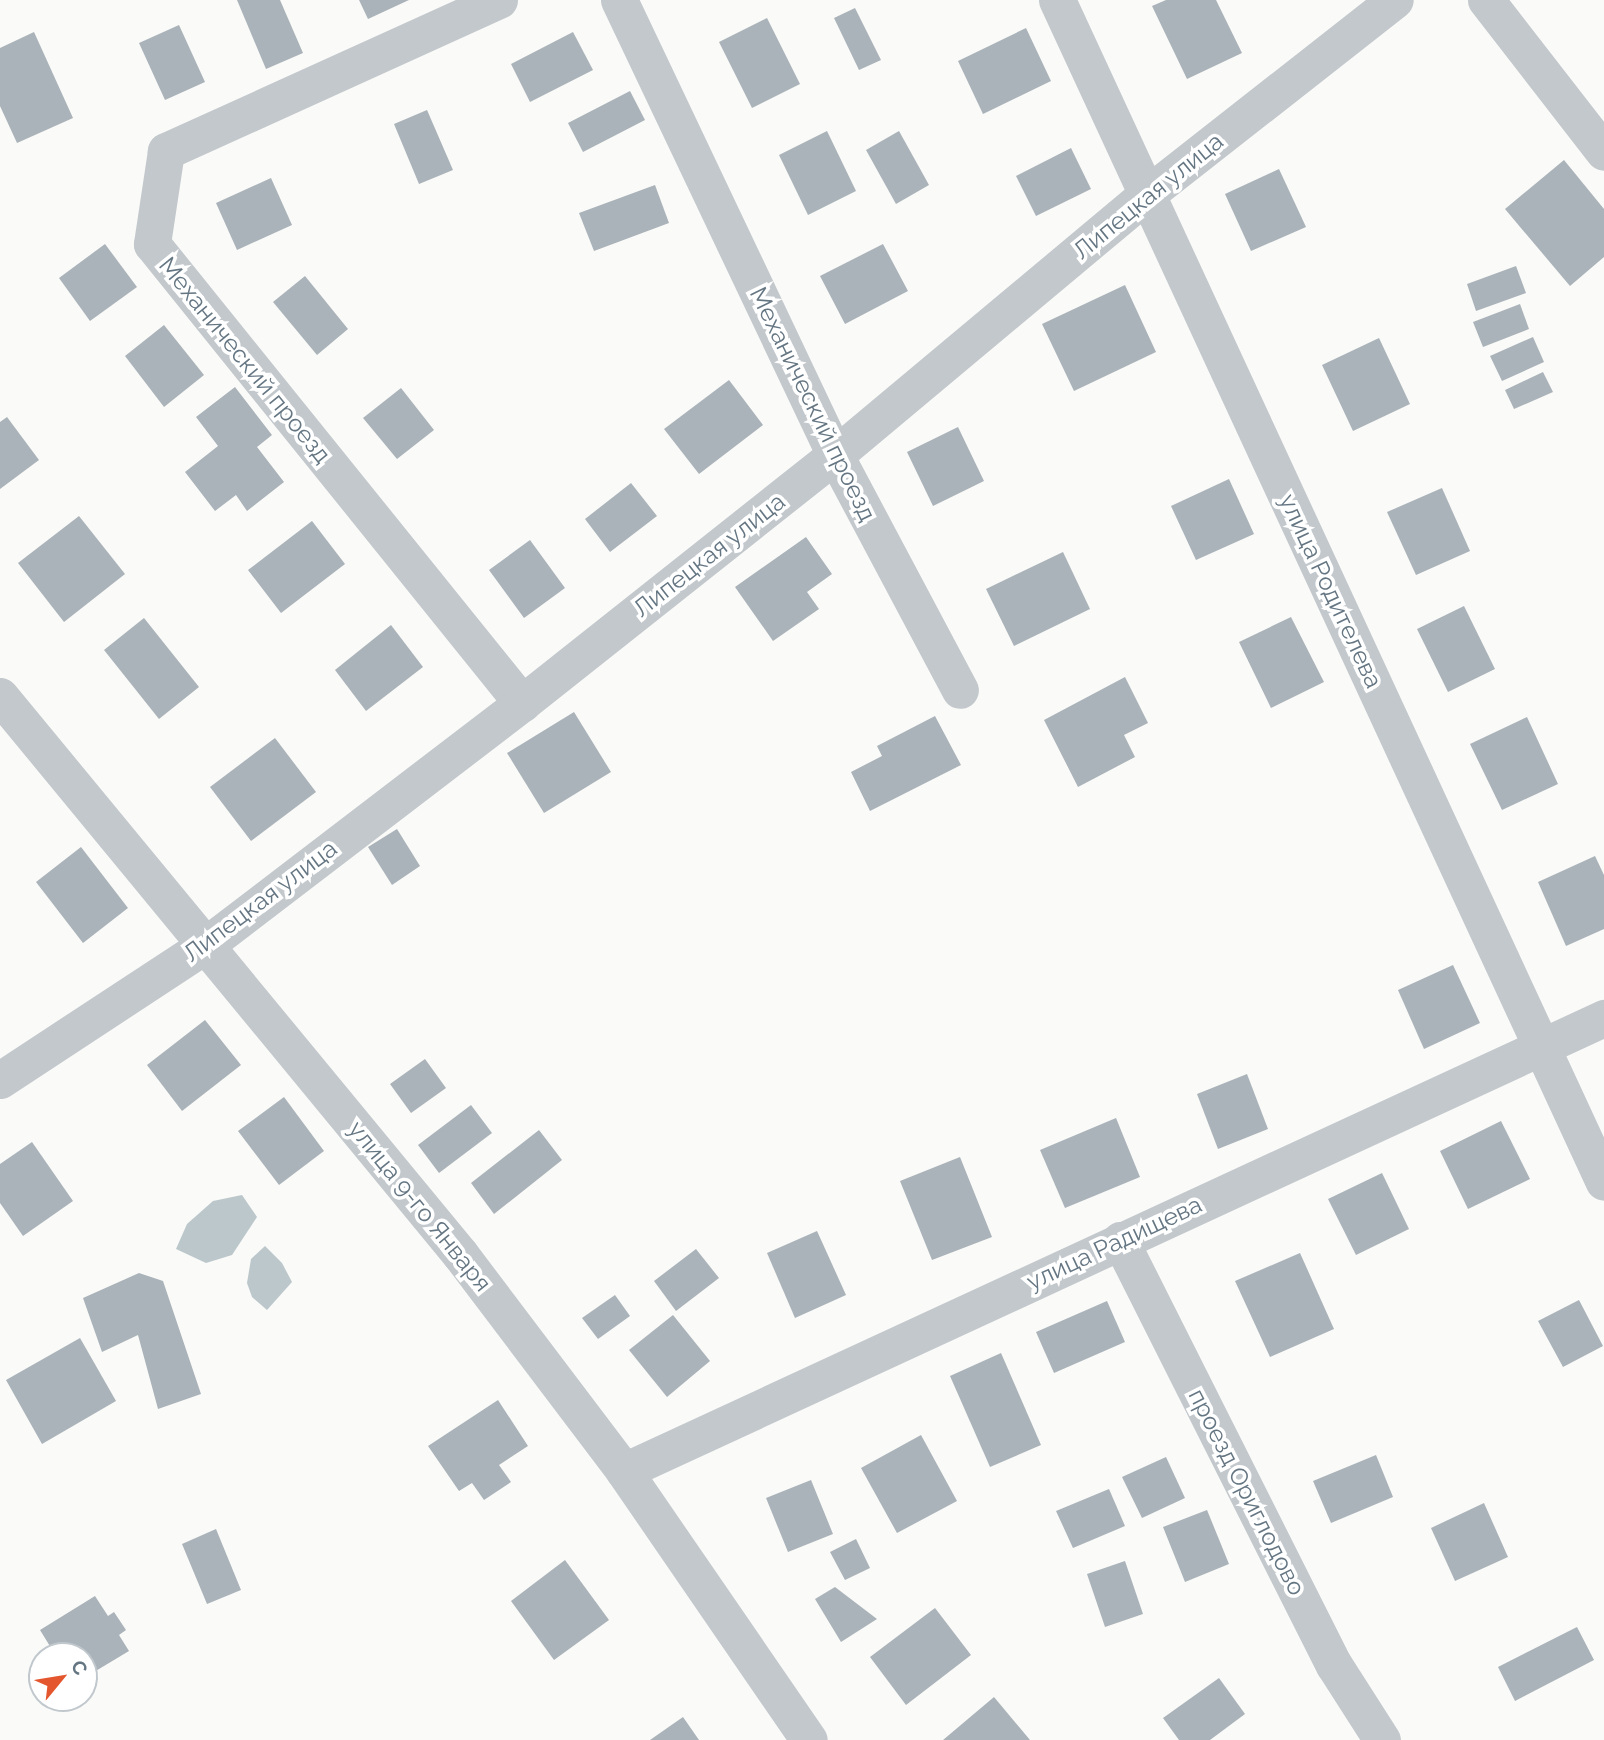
<!DOCTYPE html>
<html>
<head>
<meta charset="utf-8">
<style>
	body { margin:0 }
	#map { position:relative; width:1604px; height:1740px; overflow:hidden; background:#fafaf8; font-family:Raleway,sans-serif }
	div>[style] { position:absolute }
	.water>* { inset:0; background:#bbc7cb }
	.building>* { inset:0; background:#aab3b9 }
	.minor>* { height:37px; margin:-18.5px; padding:0 18.5px; transform-origin:18.5px; border-radius:18.5px; background:#c3c8cc }
	span { translate:-50% -50%; white-space:nowrap; text-align:center; line-height:1.15; -webkit-text-stroke:7px #fff; paint-order:stroke }
	.street-label { font-size:24px; color:#657683 }
	.north { position:absolute; left:28px; top:1642px; width:70px; height:70px; box-sizing:border-box; background:#fff; border:2px solid #c1c8cd; border-radius:50%; rotate:60deg; font-size:19px; font-weight:700; line-height:28px; text-align:center; color:#657683 }
	.north::after { content:''; display:block; margin:auto; width:24px; height:32px; background:#e4572e; clip-path:polygon(50% 0,100% 100%,50% 72%,0 100%) }
</style>
</head>
<body>
<div id="map">
	<div class="water">
		<i style="clip-path:polygon(242px 1195px,257px 1217px,232px 1255px,206px 1263px,176px 1249px,187px 1224px,213px 1201px)"></i>
		<i style="clip-path:polygon(265px 1246px,282px 1263px,292px 1282px,267px 1310px,252px 1297px,247px 1283px,251px 1259px)"></i>
	</div>
	<div class="building">
		<i style="clip-path:polygon(237px 0,280px 0,303px 53px,266px 69px)"></i>
		<i style="clip-path:polygon(359px 0,409px 0,368px 19px)"></i>
		<i style="clip-path:polygon(1166px 0,1216px 0,1242px 53px,1187px 79px,1152px 6px)"></i>
		<i style="clip-path:polygon(855px 8px,881px 60px,859px 70px,834px 18px)"></i>
		<i style="clip-path:polygon(767px 18px,800px 84px,752px 108px,719px 42px)"></i>
		<i style="clip-path:polygon(179px 25px,205px 82px,165px 100px,139px 43px)"></i>
		<i style="clip-path:polygon(1026px 28px,1051px 81px,983px 114px,958px 61px)"></i>
		<i style="clip-path:polygon(34px 32px,73px 118px,17px 143px,0 106px,0 48px)"></i>
		<i style="clip-path:polygon(573px 32px,593px 70px,530px 102px,511px 64px)"></i>
		<i style="clip-path:polygon(630px 91px,645px 120px,583px 152px,568px 123px)"></i>
		<i style="clip-path:polygon(427px 110px,453px 170px,419px 184px,394px 124px)"></i>
		<i style="clip-path:polygon(827px 131px,856px 191px,808px 215px,779px 155px)"></i>
		<i style="clip-path:polygon(899px 131px,929px 185px,896px 204px,866px 150px)"></i>
		<i style="clip-path:polygon(1071px 148px,1091px 189px,1036px 216px,1016px 176px)"></i>
		<i style="clip-path:polygon(1564px 160px,1604px 209px,1604px 257px,1570px 286px,1505px 209px)"></i>
		<i style="clip-path:polygon(1279px 169px,1306px 227px,1251px 251px,1225px 194px)"></i>
		<i style="clip-path:polygon(271px 178px,292px 225px,237px 250px,216px 203px)"></i>
		<i style="clip-path:polygon(655px 185px,669px 223px,594px 251px,579px 213px)"></i>
		<i style="clip-path:polygon(105px 244px,137px 287px,90px 321px,59px 278px)"></i>
		<i style="clip-path:polygon(883px 244px,908px 291px,845px 324px,820px 276px)"></i>
		<i style="clip-path:polygon(1516px 266px,1526px 293px,1476px 311px,1467px 284px)"></i>
		<i style="clip-path:polygon(305px 276px,348px 329px,317px 355px,273px 302px)"></i>
		<i style="clip-path:polygon(1125px 285px,1156px 352px,1074px 391px,1042px 324px)"></i>
		<i style="clip-path:polygon(1520px 304px,1529px 329px,1483px 347px,1473px 322px)"></i>
		<i style="clip-path:polygon(164px 325px,204px 375px,164px 407px,125px 356px)"></i>
		<i style="clip-path:polygon(1533px 337px,1544px 362px,1502px 381px,1490px 356px)"></i>
		<i style="clip-path:polygon(1379px 338px,1410px 404px,1353px 431px,1322px 365px)"></i>
		<i style="clip-path:polygon(1543px 372px,1553px 392px,1514px 409px,1505px 390px)"></i>
		<i style="clip-path:polygon(729px 380px,763px 425px,699px 474px,664px 429px)"></i>
		<i style="clip-path:polygon(235px 387px,272px 435px,257px 447px,284px 482px,247px 511px,236px 495px,215px 511px,185px 472px,218px 446px,196px 417px)"></i>
		<i style="clip-path:polygon(401px 388px,434px 430px,397px 459px,363px 418px)"></i>
		<i style="clip-path:polygon(7px 417px,39px 460px,0 489px,0 422px)"></i>
		<i style="clip-path:polygon(958px 427px,984px 481px,933px 506px,907px 452px)"></i>
		<i style="clip-path:polygon(1229px 479px,1254px 534px,1196px 560px,1171px 506px)"></i>
		<i style="clip-path:polygon(631px 483px,657px 516px,610px 552px,585px 519px)"></i>
		<i style="clip-path:polygon(1442px 488px,1470px 551px,1416px 575px,1387px 512px)"></i>
		<i style="clip-path:polygon(79px 516px,125px 574px,64px 622px,18px 563px)"></i>
		<i style="clip-path:polygon(312px 521px,345px 564px,281px 613px,248px 570px)"></i>
		<i style="clip-path:polygon(806px 537px,832px 574px,807px 592px,819px 609px,773px 641px,735px 587px)"></i>
		<i style="clip-path:polygon(530px 540px,565px 588px,524px 618px,489px 570px)"></i>
		<i style="clip-path:polygon(1063px 552px,1090px 609px,1014px 646px,986px 589px)"></i>
		<i style="clip-path:polygon(1464px 606px,1495px 669px,1448px 692px,1417px 629px)"></i>
		<i style="clip-path:polygon(1291px 617px,1324px 682px,1271px 708px,1239px 642px)"></i>
		<i style="clip-path:polygon(144px 618px,199px 687px,159px 719px,104px 650px)"></i>
		<i style="clip-path:polygon(391px 625px,423px 667px,366px 711px,335px 670px)"></i>
		<i style="clip-path:polygon(1125px 677px,1148px 723px,1124px 735px,1135px 757px,1078px 787px,1044px 720px)"></i>
		<i style="clip-path:polygon(574px 712px,611px 772px,544px 813px,507px 753px)"></i>
		<i style="clip-path:polygon(935px 716px,961px 765px,870px 811px,851px 772px,882px 756px,877px 746px)"></i>
		<i style="clip-path:polygon(1527px 717px,1558px 784px,1502px 810px,1470px 744px)"></i>
		<i style="clip-path:polygon(275px 738px,316px 792px,251px 841px,210px 787px)"></i>
		<i style="clip-path:polygon(397px 829px,420px 866px,392px 885px,368px 847px)"></i>
		<i style="clip-path:polygon(81px 847px,128px 908px,83px 943px,36px 882px)"></i>
		<i style="clip-path:polygon(1595px 856px,1604px 875px,1604px 929px,1566px 946px,1538px 882px)"></i>
		<i style="clip-path:polygon(1453px 965px,1480px 1023px,1424px 1049px,1398px 990px)"></i>
		<i style="clip-path:polygon(205px 1020px,241px 1065px,182px 1111px,147px 1065px)"></i>
		<i style="clip-path:polygon(425px 1059px,446px 1088px,411px 1113px,390px 1084px)"></i>
		<i style="clip-path:polygon(1247px 1074px,1268px 1129px,1218px 1149px,1197px 1094px)"></i>
		<i style="clip-path:polygon(284px 1097px,324px 1151px,279px 1185px,238px 1131px)"></i>
		<i style="clip-path:polygon(471px 1105px,492px 1133px,439px 1173px,418px 1145px)"></i>
		<i style="clip-path:polygon(1116px 1118px,1140px 1177px,1065px 1208px,1040px 1150px)"></i>
		<i style="clip-path:polygon(1501px 1121px,1530px 1179px,1468px 1209px,1440px 1151px)"></i>
		<i style="clip-path:polygon(539px 1130px,562px 1160px,494px 1214px,471px 1183px)"></i>
		<i style="clip-path:polygon(32px 1142px,73px 1201px,23px 1236px,0 1203px,0 1164px)"></i>
		<i style="clip-path:polygon(960px 1157px,992px 1237px,932px 1260px,900px 1181px)"></i>
		<i style="clip-path:polygon(1382px 1173px,1409px 1229px,1356px 1255px,1328px 1199px)"></i>
		<i style="clip-path:polygon(817px 1231px,846px 1295px,795px 1318px,767px 1253px)"></i>
		<i style="clip-path:polygon(696px 1249px,719px 1278px,676px 1311px,654px 1281px)"></i>
		<i style="clip-path:polygon(1300px 1253px,1334px 1329px,1270px 1357px,1235px 1281px)"></i>
		<i style="clip-path:polygon(139px 1273px,163px 1281px,201px 1394px,158px 1409px,138px 1335px,102px 1352px,83px 1298px)"></i>
		<i style="clip-path:polygon(615px 1295px,630px 1316px,598px 1339px,582px 1318px)"></i>
		<i style="clip-path:polygon(1579px 1300px,1603px 1346px,1563px 1367px,1538px 1321px)"></i>
		<i style="clip-path:polygon(1107px 1301px,1125px 1342px,1054px 1373px,1036px 1332px)"></i>
		<i style="clip-path:polygon(673px 1315px,710px 1361px,667px 1397px,629px 1350px)"></i>
		<i style="clip-path:polygon(80px 1338px,116px 1401px,42px 1444px,6px 1380px)"></i>
		<i style="clip-path:polygon(1001px 1353px,1041px 1445px,990px 1467px,950px 1376px)"></i>
		<i style="clip-path:polygon(498px 1400px,528px 1446px,499px 1465px,511px 1482px,484px 1500px,472px 1483px,459px 1491px,428px 1446px)"></i>
		<i style="clip-path:polygon(921px 1435px,957px 1501px,897px 1533px,861px 1468px)"></i>
		<i style="clip-path:polygon(1376px 1455px,1393px 1497px,1331px 1523px,1313px 1481px)"></i>
		<i style="clip-path:polygon(1166px 1457px,1185px 1498px,1142px 1518px,1122px 1477px)"></i>
		<i style="clip-path:polygon(811px 1480px,833px 1534px,788px 1552px,766px 1498px)"></i>
		<i style="clip-path:polygon(1109px 1489px,1125px 1526px,1073px 1548px,1056px 1511px)"></i>
		<i style="clip-path:polygon(1484px 1503px,1508px 1557px,1455px 1581px,1431px 1528px)"></i>
		<i style="clip-path:polygon(1207px 1510px,1229px 1564px,1185px 1582px,1163px 1527px)"></i>
		<i style="clip-path:polygon(216px 1529px,241px 1590px,207px 1604px,182px 1544px)"></i>
		<i style="clip-path:polygon(856px 1539px,870px 1568px,845px 1580px,830px 1552px)"></i>
		<i style="clip-path:polygon(565px 1560px,609px 1620px,554px 1660px,511px 1601px)"></i>
		<i style="clip-path:polygon(1125px 1561px,1143px 1614px,1105px 1627px,1087px 1574px)"></i>
		<i style="clip-path:polygon(835px 1587px,877px 1619px,841px 1642px,815px 1599px)"></i>
		<i style="clip-path:polygon(95px 1596px,108px 1616px,114px 1612px,126px 1630px,119px 1635px,129px 1651px,84px 1678px,84px 1656px,56px 1656px,40px 1630px)"></i>
		<i style="clip-path:polygon(935px 1608px,971px 1655px,906px 1705px,870px 1657px)"></i>
		<i style="clip-path:polygon(1577px 1627px,1594px 1660px,1515px 1701px,1498px 1667px)"></i>
		<i style="clip-path:polygon(1219px 1678px,1245px 1714px,1210px 1740px,1179px 1740px,1163px 1718px)"></i>
		<i style="clip-path:polygon(994px 1697px,1030px 1740px,943px 1740px)"></i>
		<i style="clip-path:polygon(683px 1717px,699px 1740px,650px 1740px)"></i>
	</div>
	<div class="minor">
		<i style="left:499px;top:0;width:366px;rotate:155.6deg"></i>
		<i style="left:166px;top:151px;width:94px;rotate:98.6deg"></i>
		<i style="left:152px;top:244px;width:590px;rotate:51.13deg"></i>
		<i style="left:619px;top:0;width:504px;rotate:64.61deg"></i>
		<i style="left:835px;top:455px;width:266px;rotate:62deg"></i>
		<i style="left:1057px;top:0;width:1302px;rotate:65.17deg"></i>
		<i style="left:1486px;top:0;width:192px;rotate:52.2deg"></i>
		<i style="left:0;top:696px;width:723px;rotate:50.5deg"></i>
		<i style="left:460px;top:1254px;width:272px;rotate:52.9deg"></i>
		<i style="left:624px;top:1471px;width:326px;rotate:55.5deg"></i>
		<i style="left:0;top:1080px;width:248px;rotate:-33.3deg"></i>
		<i style="left:207px;top:944px;width:397px;rotate:-37.4deg"></i>
		<i style="left:522px;top:703px;width:399px;rotate:-38.4deg"></i>
		<i style="left:835px;top:455px;width:405px;rotate:-39.9deg"></i>
		<i style="left:1146px;top:195px;width:316px;rotate:-38.1deg"></i>
		<i style="left:1120px;top:1240px;width:476px;rotate:63.3deg"></i>
		<i style="left:1334px;top:1665px;width:89px;rotate:57.4deg"></i>
		<i style="left:624px;top:1471px;width:1080px;rotate:-24.81deg"></i>
	</div>
	<div class="street-label">
		<span style="left:1148px;top:196px;rotate:-39deg">Липецкая улица</span>
		<span style="left:245px;top:360px;rotate:51deg">Механический проезд</span>
		<span style="left:813px;top:404px;rotate:64deg">Механический проезд</span>
		<span style="left:709px;top:555px;rotate:-38deg">Липецкая улица</span>
		<span style="left:1331px;top:591px;rotate:65deg">улица Родителева</span>
		<span style="left:260px;top:901px;rotate:-37deg">Липецкая улица</span>
		<span style="left:420px;top:1206px;rotate:51deg">улица 9-го Января</span>
		<span style="left:1114px;top:1243px;rotate:-25deg">улица Радищева</span>
		<span style="left:1247px;top:1492px;rotate:63deg">проезд Ориглодово</span>
	</div>
	<div class="north">С</div>
</div>
</body>
</html>
